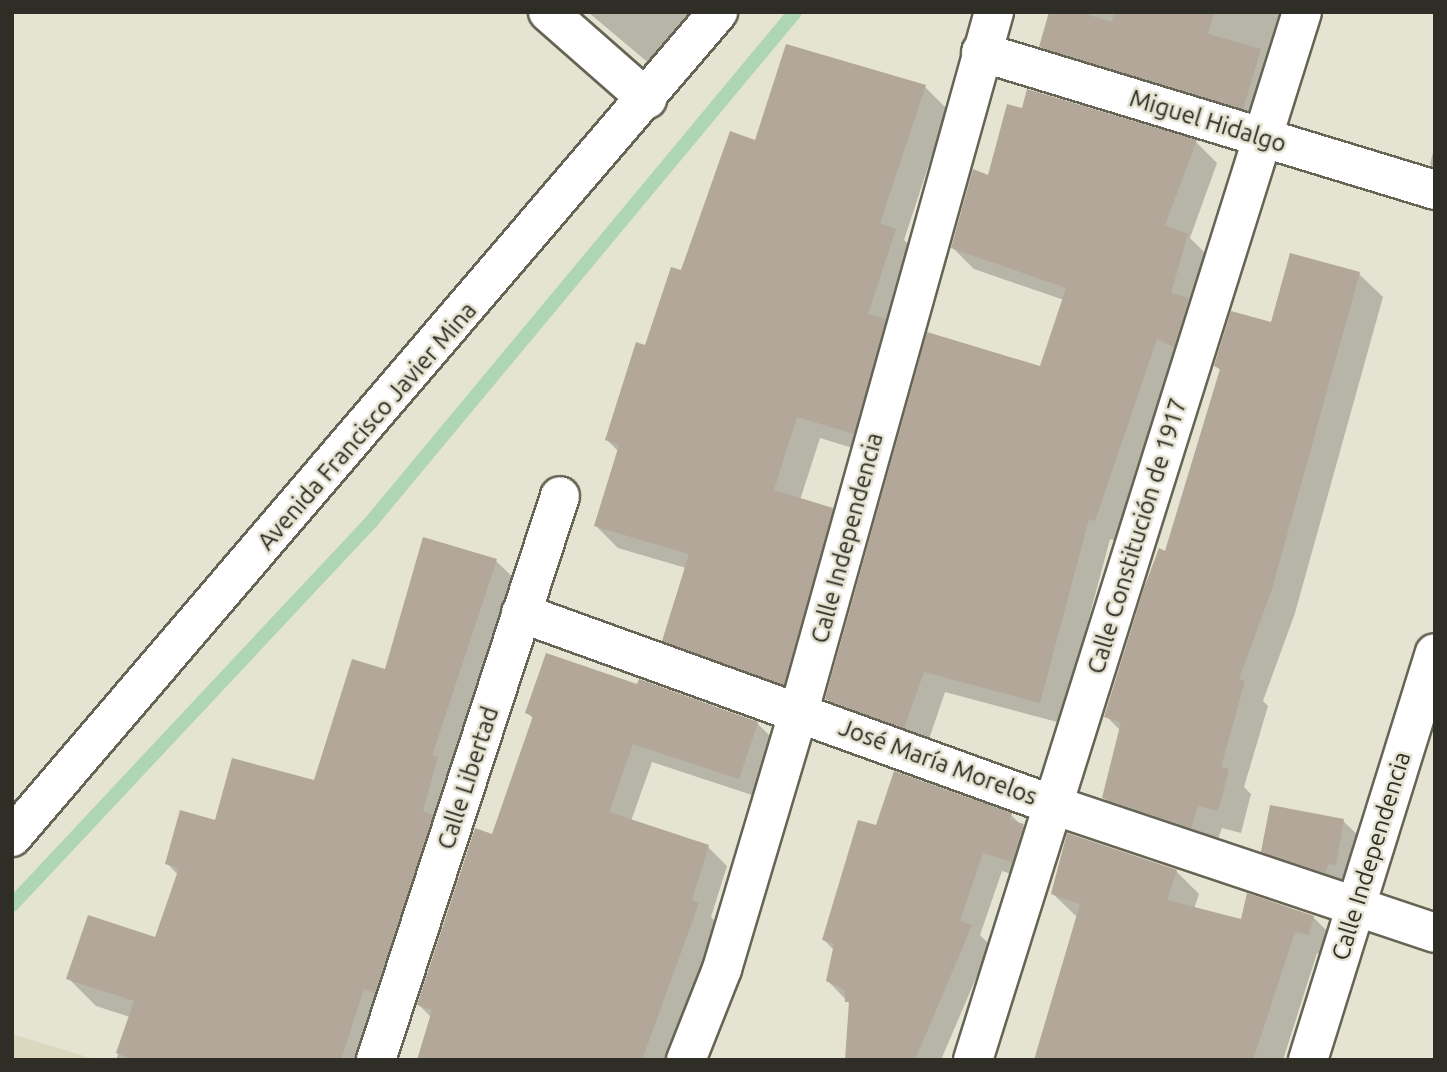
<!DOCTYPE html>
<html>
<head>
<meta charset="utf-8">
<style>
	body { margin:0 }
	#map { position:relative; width:1447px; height:1072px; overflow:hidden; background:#e5e3d1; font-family:Ubuntu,sans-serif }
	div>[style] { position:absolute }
	.built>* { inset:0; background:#dbd8bf }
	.shadow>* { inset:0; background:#0003 }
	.stream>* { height:14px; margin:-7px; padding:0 7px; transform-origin:7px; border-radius:7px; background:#aed5b6 }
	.building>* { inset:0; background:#b2a799 }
	.roads { filter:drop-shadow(2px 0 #666454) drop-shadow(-2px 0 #666454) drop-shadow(0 2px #666454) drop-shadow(0 -2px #666454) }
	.street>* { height:38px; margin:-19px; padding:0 19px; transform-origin:19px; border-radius:19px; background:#fff }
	span { translate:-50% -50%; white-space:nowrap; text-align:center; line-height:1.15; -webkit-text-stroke:5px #e5e3d1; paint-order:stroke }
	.street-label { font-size:24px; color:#2e2d26 }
	.frame { position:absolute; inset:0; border:14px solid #2e2d26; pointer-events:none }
</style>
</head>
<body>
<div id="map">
	<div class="built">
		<i style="clip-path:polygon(12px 1034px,97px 1060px,12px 1060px)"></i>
	</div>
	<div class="shadow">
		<i style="clip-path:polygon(588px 12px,719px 12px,664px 76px)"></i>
		<i style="clip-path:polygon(1052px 12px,1293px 12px,1269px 134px,1068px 73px,1041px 46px)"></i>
		<i style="clip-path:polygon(925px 87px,947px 109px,904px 240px,917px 253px,876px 455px,820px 438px,800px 500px,832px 509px,855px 532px,806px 706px,686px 663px,664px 640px,686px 568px,618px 548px,596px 526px,619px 452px,607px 440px,682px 273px,756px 142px)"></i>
		<i style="clip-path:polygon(1196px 142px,1217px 163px,1190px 238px,1209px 257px,1117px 541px,1110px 539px,1061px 723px,945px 692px,926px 748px,848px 720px,827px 699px,1042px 368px,1064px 300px,974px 269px,953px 248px,989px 177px)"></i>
		<i style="clip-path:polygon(1435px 145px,1435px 170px,1430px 164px)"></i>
		<i style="clip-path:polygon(1359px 274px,1383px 297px,1295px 613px,1263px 701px,1268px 706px,1244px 787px,1251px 794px,1241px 833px,1222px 828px,1214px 850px,1128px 821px,1104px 798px,1121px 731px,1106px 716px,1166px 553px,1221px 371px,1216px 366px,1272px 324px)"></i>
		<i style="clip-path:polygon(496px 561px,524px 588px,377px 1060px,116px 1060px,130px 1017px,96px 1006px,68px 978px,156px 939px,178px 875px,167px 863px,217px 822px,316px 782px,386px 671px)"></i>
		<i style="clip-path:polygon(527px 713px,757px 723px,776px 742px,758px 797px,652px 762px,631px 821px,708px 847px,727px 866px,711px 917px,717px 923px,668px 1060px,417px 1060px,431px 1017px,419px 1005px,493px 836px,534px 719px)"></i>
		<i style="clip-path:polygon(1011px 815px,1042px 845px,1031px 880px,1002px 871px,980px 935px,990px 945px,941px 1060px,846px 1060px,851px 1005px,828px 981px,834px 950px,824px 940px,877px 828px)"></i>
		<i style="clip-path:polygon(1343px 821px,1363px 840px,1345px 891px,1282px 870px,1263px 851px)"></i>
		<i style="clip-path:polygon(1176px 871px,1199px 894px,1194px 909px,1242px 921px,1313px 917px,1336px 940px,1332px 957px,1317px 953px,1283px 1060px,1035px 1060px,1077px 917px,1053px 894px)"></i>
	</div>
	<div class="stream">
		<i style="left:12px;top:905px;width:525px;rotate:-46.85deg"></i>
		<i style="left:371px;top:522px;width:663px;rotate:-50.26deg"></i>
	</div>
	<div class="building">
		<i style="clip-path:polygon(1049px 12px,1079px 12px,1112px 22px,1114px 12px,1214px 12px,1208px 34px,1261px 49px,1243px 109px,1039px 47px)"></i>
		<i style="clip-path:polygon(786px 44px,926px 85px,880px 223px,896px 229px,868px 314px,886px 319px,854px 434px,797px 417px,774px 490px,833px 508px,784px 685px,662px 641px,689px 554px,594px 526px,619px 445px,605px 440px,636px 342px,645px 345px,671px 267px,681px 270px,730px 131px,755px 140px)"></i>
		<i style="clip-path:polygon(1027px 89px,1197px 140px,1165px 225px,1188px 234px,1171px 293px,1189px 298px,1174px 347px,1157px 339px,1095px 521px,1089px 519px,1040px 703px,924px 672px,904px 728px,825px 699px,927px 332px,1040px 366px,1066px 288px,951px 248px,973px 169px,988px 175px,1007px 104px,1022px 108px)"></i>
		<i style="clip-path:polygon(1290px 253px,1360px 272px,1272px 589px,1239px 679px,1245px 681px,1221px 767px,1229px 769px,1218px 811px,1198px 806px,1191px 828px,1102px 798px,1121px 722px,1104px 717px,1144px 588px,1159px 548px,1165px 551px,1220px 369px,1214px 366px,1231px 311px,1271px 322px)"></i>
		<i style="clip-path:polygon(423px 537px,497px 559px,432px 756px,438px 757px,423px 811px,433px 815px,375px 993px,364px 989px,341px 1060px,135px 1060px,116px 1053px,134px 1001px,66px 979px,88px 915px,155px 937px,179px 868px,165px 864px,180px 810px,215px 820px,232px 758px,314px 780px,352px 659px,385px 669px)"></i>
		<i style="clip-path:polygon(546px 653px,637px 684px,639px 679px,758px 722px,739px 779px,633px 744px,609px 812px,709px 845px,692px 900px,699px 903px,642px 1060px,417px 1060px,432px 1010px,417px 1005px,475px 828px,492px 834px,533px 716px,525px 713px)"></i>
		<i style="clip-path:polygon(894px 771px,1012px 813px,1010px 820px,1024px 824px,1012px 862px,983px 853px,960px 921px,972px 925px,915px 1060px,845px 1060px,849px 1002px,845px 1002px,845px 990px,826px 981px,834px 944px,822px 940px,858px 820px,876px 825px)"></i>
		<i style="clip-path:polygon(1270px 805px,1344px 819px,1336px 865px,1328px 864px,1326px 873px,1261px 852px)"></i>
		<i style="clip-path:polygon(1067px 833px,1177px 870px,1167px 900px,1241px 919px,1247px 893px,1314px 916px,1309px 935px,1295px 932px,1253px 1060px,1034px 1060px,1080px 904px,1051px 894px)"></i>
	</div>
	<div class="roads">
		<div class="street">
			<i style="left:548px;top:12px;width:132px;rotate:41.3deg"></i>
			<i style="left:981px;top:52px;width:475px;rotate:16.9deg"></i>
			<i style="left:521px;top:613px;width:566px;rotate:19.84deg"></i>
			<i style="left:1053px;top:805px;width:403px;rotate:18.5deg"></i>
			<i style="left:12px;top:837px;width:1086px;rotate:-49.44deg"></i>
			<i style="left:376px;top:1060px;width:593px;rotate:-71.93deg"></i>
			<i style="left:686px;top:1060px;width:98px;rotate:-68.4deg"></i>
			<i style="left:722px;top:969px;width:269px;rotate:-73.4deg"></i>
			<i style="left:799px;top:711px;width:726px;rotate:-74.41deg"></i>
			<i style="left:973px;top:1060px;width:1098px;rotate:-72.57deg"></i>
			<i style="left:1308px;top:1060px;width:426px;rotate:-72.7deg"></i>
		</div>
	</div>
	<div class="street-label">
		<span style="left:1208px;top:121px;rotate:17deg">Miguel Hidalgo</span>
		<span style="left:367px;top:426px;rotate:-49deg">Avenida Francisco Javier Mina</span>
		<span style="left:1137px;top:536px;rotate:-73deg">Calle Constitución de 1917</span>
		<span style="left:847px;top:538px;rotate:-75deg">Calle Independencia</span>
		<span style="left:938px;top:762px;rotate:20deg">José María Morelos</span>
		<span style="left:468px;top:778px;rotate:-72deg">Calle Libertad</span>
		<span style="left:1371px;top:856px;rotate:-73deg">Calle Independencia</span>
	</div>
	<div class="frame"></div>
</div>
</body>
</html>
